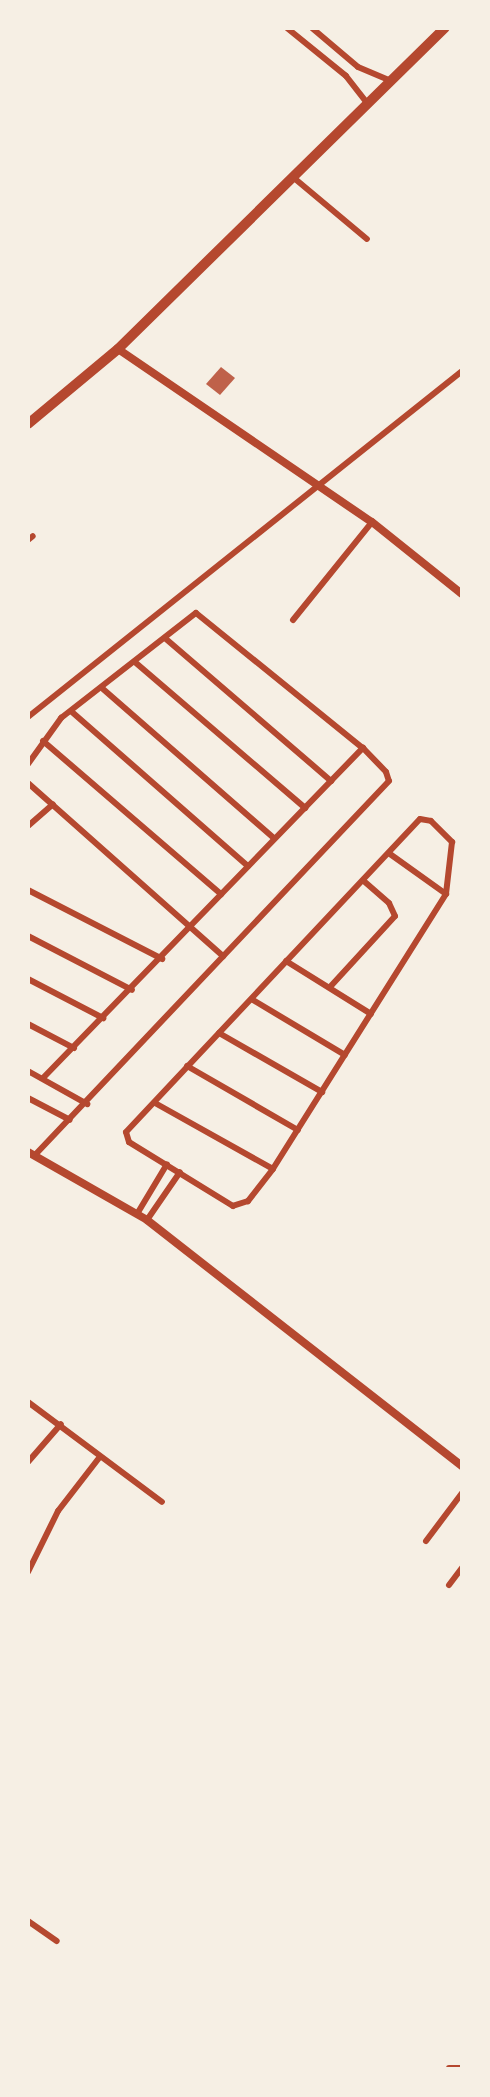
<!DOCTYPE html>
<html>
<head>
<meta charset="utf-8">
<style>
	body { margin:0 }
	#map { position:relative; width:490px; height:2097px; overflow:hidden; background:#f6efe4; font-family:Ubuntu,sans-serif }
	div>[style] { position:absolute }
	.building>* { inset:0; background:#bf614a }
	.minor>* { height:6px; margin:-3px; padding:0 3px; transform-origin:3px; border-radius:3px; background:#b5482f }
	.tertiary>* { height:8px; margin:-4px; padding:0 4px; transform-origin:4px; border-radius:4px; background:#b5482f }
	.trunk>* { height:10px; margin:-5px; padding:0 5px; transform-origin:5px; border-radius:5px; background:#b5482f }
	span { translate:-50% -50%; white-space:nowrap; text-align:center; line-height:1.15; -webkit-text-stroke:4.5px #f6efe4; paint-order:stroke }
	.frame { position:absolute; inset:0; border:30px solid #f6efe4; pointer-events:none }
</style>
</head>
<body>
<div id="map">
	<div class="building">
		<i style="clip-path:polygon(221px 367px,235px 378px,220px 395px,206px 384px)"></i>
	</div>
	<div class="minor">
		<i style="left:287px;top:28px;width:76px;rotate:39.1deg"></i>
		<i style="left:346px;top:76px;width:36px;rotate:52deg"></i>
		<i style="left:312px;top:28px;width:60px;rotate:40.3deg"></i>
		<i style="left:358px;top:67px;width:36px;rotate:23deg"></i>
		<i style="left:294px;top:178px;width:95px;rotate:39.9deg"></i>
		<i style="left:28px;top:540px;width:6px;rotate:-39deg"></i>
		<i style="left:293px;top:620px;width:126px;rotate:-51.1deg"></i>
		<i style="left:166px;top:639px;width:218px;rotate:40.7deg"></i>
		<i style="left:136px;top:663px;width:223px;rotate:40.6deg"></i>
		<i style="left:103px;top:689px;width:227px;rotate:41.1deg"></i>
		<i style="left:72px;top:712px;width:234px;rotate:41.2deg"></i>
		<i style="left:28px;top:717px;width:555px;rotate:-38.56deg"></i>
		<i style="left:43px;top:741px;width:235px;rotate:40.7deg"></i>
		<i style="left:28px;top:764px;width:57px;rotate:-54.3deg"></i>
		<i style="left:61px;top:718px;width:171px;rotate:-37.9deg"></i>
		<i style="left:196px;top:613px;width:215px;rotate:39deg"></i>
		<i style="left:363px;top:748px;width:33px;rotate:46deg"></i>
		<i style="left:386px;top:772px;width:9px;rotate:72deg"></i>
		<i style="left:389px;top:781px;width:515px;rotate:133.43deg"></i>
		<i style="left:28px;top:783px;width:261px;rotate:41.6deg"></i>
		<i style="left:420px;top:819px;width:11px;rotate:10deg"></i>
		<i style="left:431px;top:821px;width:30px;rotate:45deg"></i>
		<i style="left:452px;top:842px;width:52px;rotate:96.6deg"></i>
		<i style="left:446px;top:894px;width:325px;rotate:122.2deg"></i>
		<i style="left:273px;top:1169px;width:41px;rotate:128deg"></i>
		<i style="left:248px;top:1201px;width:16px;rotate:162deg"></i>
		<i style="left:233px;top:1206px;width:122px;rotate:-148.4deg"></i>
		<i style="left:129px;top:1142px;width:10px;rotate:-107deg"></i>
		<i style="left:126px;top:1132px;width:429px;rotate:-46.8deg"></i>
		<i style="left:28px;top:826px;width:33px;rotate:-41deg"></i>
		<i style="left:390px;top:854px;width:69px;rotate:35.5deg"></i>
		<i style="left:28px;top:890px;width:151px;rotate:27.2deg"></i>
		<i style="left:28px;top:936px;width:117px;rotate:27.4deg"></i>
		<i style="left:286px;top:961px;width:100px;rotate:31.9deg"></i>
		<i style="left:28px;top:979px;width:85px;rotate:27.5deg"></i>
		<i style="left:330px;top:987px;width:96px;rotate:-47.5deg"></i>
		<i style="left:395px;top:916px;width:14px;rotate:-115deg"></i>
		<i style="left:389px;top:903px;width:33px;rotate:-139deg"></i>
		<i style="left:253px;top:1000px;width:107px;rotate:30.9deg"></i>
		<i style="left:28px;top:1024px;width:52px;rotate:27.6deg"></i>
		<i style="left:219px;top:1033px;width:119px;rotate:29.8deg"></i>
		<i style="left:187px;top:1066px;width:128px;rotate:30deg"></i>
		<i style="left:28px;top:1071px;width:68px;rotate:29.2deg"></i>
		<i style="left:43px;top:1078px;width:460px;rotate:-45.9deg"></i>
		<i style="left:28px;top:1098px;width:47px;rotate:27.6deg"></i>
		<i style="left:155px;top:1103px;width:135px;rotate:29.2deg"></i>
		<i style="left:137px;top:1214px;width:58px;rotate:-59deg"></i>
		<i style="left:147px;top:1220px;width:58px;rotate:-55.5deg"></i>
		<i style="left:28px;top:1402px;width:167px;rotate:36.7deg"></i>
		<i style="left:28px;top:1462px;width:50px;rotate:-49deg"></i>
		<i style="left:426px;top:1541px;width:60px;rotate:-53.1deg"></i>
		<i style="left:28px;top:1572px;width:68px;rotate:-63.8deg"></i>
		<i style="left:58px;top:1511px;width:67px;rotate:-52.3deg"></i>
		<i style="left:449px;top:1585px;width:21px;rotate:-53deg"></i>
		<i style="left:28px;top:1921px;width:35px;rotate:35deg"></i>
		<i style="left:449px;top:2068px;width:13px"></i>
	</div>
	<div class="tertiary">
		<i style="left:118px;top:349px;width:307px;rotate:34.3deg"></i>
		<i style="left:372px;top:522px;width:115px;rotate:38.7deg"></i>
		<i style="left:28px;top:1152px;width:137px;rotate:29.7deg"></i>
		<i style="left:147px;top:1220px;width:400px;rotate:38deg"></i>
	</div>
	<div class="trunk">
		<i style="left:28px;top:424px;width:117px;rotate:-39.8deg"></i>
		<i style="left:118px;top:349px;width:458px;rotate:-44.5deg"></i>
	</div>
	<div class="frame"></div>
</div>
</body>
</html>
